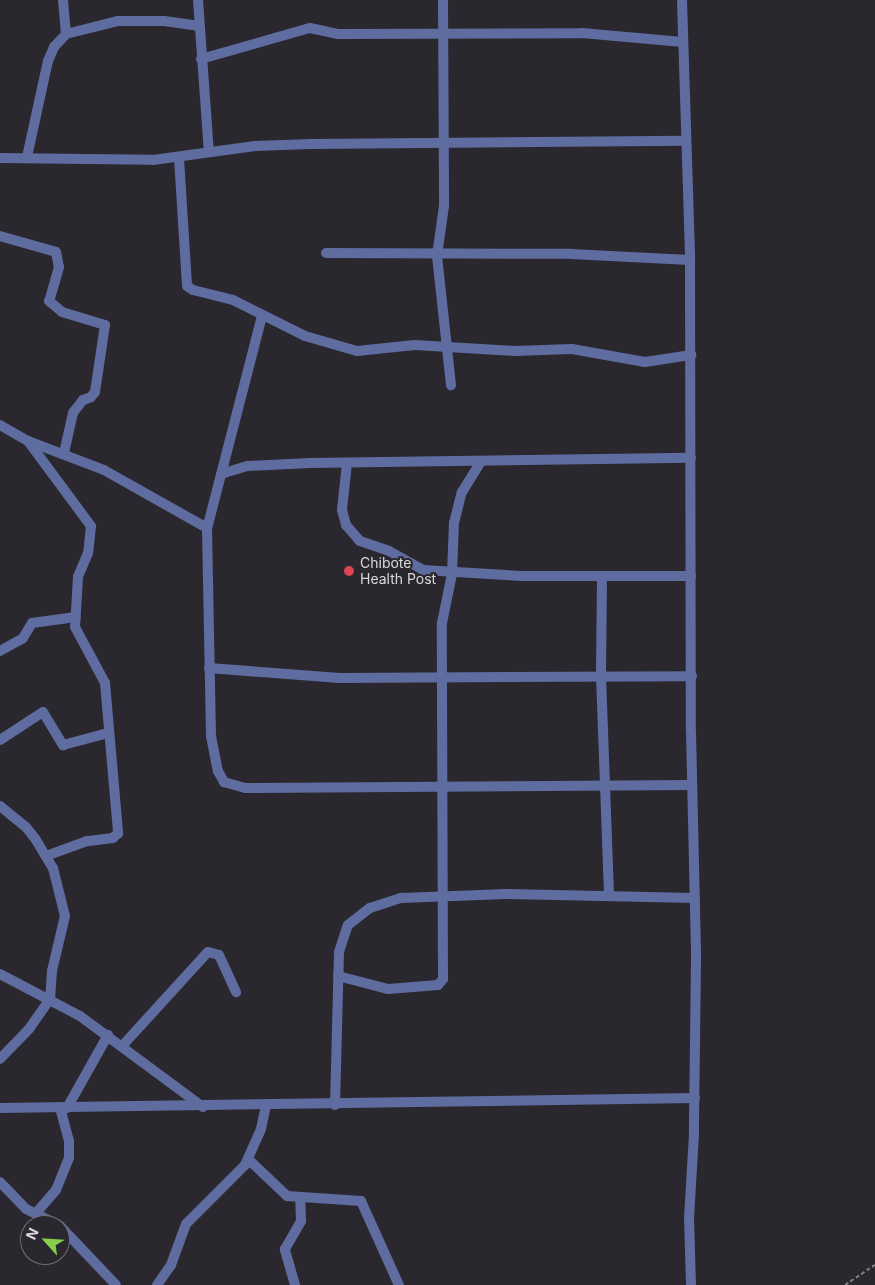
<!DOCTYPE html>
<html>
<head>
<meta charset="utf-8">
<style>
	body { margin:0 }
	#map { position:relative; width:875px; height:1285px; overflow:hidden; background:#2a272e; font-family:Inter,sans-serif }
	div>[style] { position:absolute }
	.path>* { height:2px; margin-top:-1px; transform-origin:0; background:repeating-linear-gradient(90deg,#817f84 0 4px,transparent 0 6.5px) }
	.minor>* { height:10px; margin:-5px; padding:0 5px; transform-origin:5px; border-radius:5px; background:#5f6ca0 }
	.dots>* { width:14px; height:14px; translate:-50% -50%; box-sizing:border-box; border:2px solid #2a272e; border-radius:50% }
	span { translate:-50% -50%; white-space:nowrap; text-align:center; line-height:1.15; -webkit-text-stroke:4px #2a272e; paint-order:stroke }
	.poi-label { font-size:14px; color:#dad8dc }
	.left { translate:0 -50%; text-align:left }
	.north { position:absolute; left:20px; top:1215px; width:50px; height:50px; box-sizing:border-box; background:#2a272e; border:1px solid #706e74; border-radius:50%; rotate:296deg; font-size:14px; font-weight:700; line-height:20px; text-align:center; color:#dad8dc }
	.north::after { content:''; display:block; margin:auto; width:18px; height:22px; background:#87cf4a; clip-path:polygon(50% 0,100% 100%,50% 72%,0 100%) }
</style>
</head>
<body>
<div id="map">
	<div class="path">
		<i style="left:845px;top:1285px;width:36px;rotate:-34deg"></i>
	</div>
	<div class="minor">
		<i style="left:63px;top:0;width:34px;rotate:85deg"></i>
		<i style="left:198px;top:0;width:152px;rotate:85.9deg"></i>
		<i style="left:443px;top:0;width:206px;rotate:89.7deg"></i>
		<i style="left:444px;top:206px;width:50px;rotate:98deg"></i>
		<i style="left:437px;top:256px;width:130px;rotate:83.8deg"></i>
		<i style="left:682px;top:0;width:260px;rotate:88.2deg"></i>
		<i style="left:690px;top:260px;width:472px;rotate:89.9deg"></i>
		<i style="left:691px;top:732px;width:228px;rotate:88.7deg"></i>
		<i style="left:696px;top:960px;width:174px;rotate:90.7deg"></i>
		<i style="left:694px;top:1134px;width:84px;rotate:93.4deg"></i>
		<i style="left:689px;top:1218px;width:67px;rotate:88.3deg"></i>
		<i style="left:201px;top:59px;width:113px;rotate:-15.9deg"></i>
		<i style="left:310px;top:28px;width:29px;rotate:12deg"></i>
		<i style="left:338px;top:34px;width:244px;rotate:-0.2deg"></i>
		<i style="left:582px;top:33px;width:101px;rotate:5.1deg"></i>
		<i style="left:27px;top:157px;width:98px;rotate:-77.7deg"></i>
		<i style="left:48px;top:61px;width:15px;rotate:-67deg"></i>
		<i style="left:54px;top:47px;width:18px;rotate:-47deg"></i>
		<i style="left:66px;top:34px;width:54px;rotate:-14deg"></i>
		<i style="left:118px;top:21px;width:46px"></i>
		<i style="left:164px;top:21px;width:36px;rotate:8deg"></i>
		<i style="left:0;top:158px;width:153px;rotate:0.7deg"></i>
		<i style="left:153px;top:160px;width:103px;rotate:-7.8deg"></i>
		<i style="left:255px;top:146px;width:56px;rotate:-2deg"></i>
		<i style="left:311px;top:144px;width:375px;rotate:-0.5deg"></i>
		<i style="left:179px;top:158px;width:128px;rotate:86.4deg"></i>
		<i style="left:187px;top:286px;width:7px;rotate:34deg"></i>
		<i style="left:193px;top:290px;width:41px;rotate:14deg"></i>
		<i style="left:233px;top:300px;width:80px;rotate:26.6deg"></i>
		<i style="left:305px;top:336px;width:54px;rotate:16.1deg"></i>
		<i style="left:357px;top:351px;width:58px;rotate:-5.9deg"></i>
		<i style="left:415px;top:345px;width:100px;rotate:3.4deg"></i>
		<i style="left:515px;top:351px;width:57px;rotate:-2deg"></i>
		<i style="left:572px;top:349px;width:74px;rotate:10.1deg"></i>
		<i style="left:645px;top:362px;width:47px;rotate:-8.7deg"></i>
		<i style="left:0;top:236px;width:58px;rotate:15.9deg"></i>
		<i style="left:56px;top:252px;width:15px;rotate:79deg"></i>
		<i style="left:59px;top:267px;width:35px;rotate:106deg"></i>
		<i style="left:49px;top:301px;width:17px;rotate:40deg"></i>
		<i style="left:62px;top:312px;width:45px;rotate:16.8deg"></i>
		<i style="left:105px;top:325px;width:68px;rotate:98.5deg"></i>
		<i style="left:95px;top:392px;width:6px;rotate:129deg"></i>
		<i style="left:91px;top:397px;width:9px;rotate:159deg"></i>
		<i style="left:83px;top:400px;width:16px;rotate:128deg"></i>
		<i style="left:73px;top:413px;width:41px;rotate:102.7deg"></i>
		<i style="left:326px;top:253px;width:245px;rotate:0.2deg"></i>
		<i style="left:571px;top:254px;width:119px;rotate:2.9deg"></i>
		<i style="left:262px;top:316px;width:219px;rotate:104.5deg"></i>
		<i style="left:207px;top:528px;width:208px;rotate:88.9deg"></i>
		<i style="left:211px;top:736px;width:36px;rotate:79deg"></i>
		<i style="left:218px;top:771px;width:13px;rotate:61deg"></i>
		<i style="left:224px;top:782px;width:22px;rotate:16deg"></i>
		<i style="left:245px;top:788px;width:447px;rotate:-0.4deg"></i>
		<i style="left:0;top:425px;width:32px;rotate:30deg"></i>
		<i style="left:28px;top:441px;width:81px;rotate:20.9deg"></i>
		<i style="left:104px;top:470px;width:118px;rotate:29.4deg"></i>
		<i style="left:28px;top:441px;width:106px;rotate:53.5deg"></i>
		<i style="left:91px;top:526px;width:27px;rotate:96deg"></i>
		<i style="left:88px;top:553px;width:26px;rotate:113deg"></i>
		<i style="left:78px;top:577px;width:50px;rotate:93.4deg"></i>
		<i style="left:75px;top:627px;width:64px;rotate:61.8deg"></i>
		<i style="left:105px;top:683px;width:151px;rotate:85deg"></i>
		<i style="left:118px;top:833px;width:7px;rotate:135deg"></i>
		<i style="left:113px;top:838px;width:26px;rotate:173deg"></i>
		<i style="left:87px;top:841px;width:44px;rotate:159.9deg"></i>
		<i style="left:347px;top:463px;width:47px;rotate:96.1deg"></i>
		<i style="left:342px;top:510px;width:16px;rotate:75deg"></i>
		<i style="left:346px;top:525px;width:21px;rotate:49deg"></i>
		<i style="left:360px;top:541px;width:31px;rotate:19deg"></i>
		<i style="left:389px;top:551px;width:39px;rotate:29deg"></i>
		<i style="left:423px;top:570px;width:99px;rotate:3.5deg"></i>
		<i style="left:522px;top:576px;width:169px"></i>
		<i style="left:221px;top:474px;width:28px;rotate:-17deg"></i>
		<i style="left:248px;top:466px;width:62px;rotate:-2.8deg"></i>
		<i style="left:310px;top:463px;width:381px;rotate:-0.8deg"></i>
		<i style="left:602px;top:577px;width:99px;rotate:90.6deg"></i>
		<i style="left:601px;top:676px;width:218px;rotate:87.9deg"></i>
		<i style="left:0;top:651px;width:26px;rotate:-29deg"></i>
		<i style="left:23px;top:638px;width:17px;rotate:-59deg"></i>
		<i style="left:32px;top:623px;width:44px;rotate:-7.8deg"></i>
		<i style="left:209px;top:668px;width:131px;rotate:4.4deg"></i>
		<i style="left:340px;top:678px;width:352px;rotate:-0.3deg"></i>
		<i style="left:0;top:740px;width:51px;rotate:-33.1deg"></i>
		<i style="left:43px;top:712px;width:39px;rotate:59deg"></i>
		<i style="left:63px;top:745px;width:47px;rotate:-14.9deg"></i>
		<i style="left:0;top:806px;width:33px;rotate:39deg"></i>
		<i style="left:26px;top:827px;width:16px;rotate:52deg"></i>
		<i style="left:36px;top:840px;width:33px;rotate:59deg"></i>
		<i style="left:53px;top:868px;width:49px;rotate:76deg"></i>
		<i style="left:65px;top:916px;width:57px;rotate:103.3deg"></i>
		<i style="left:52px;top:971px;width:28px;rotate:94deg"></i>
		<i style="left:50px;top:999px;width:35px;rotate:125deg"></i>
		<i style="left:30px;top:1028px;width:43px;rotate:134.1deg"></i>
		<i style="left:0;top:974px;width:90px;rotate:27.7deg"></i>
		<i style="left:80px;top:1016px;width:153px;rotate:36.5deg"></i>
		<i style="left:338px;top:976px;width:52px;rotate:14.6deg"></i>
		<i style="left:388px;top:989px;width:50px;rotate:-4.6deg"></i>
		<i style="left:438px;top:985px;width:8px;rotate:-50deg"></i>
		<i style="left:443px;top:979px;width:356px;rotate:-90.2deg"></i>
		<i style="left:442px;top:623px;width:50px;rotate:-78.5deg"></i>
		<i style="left:452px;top:574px;width:51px;rotate:-87.8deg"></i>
		<i style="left:454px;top:523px;width:32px;rotate:-76deg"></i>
		<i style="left:462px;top:492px;width:36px;rotate:-58deg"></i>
		<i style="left:123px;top:1045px;width:126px;rotate:-47.6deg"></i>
		<i style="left:208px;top:952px;width:11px;rotate:15deg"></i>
		<i style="left:219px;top:955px;width:41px;rotate:65.3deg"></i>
		<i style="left:335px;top:1105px;width:153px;rotate:-88.5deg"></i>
		<i style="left:339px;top:952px;width:28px;rotate:-72deg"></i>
		<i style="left:348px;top:925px;width:28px;rotate:-38deg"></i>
		<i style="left:370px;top:908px;width:33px;rotate:-18deg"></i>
		<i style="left:401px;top:898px;width:105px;rotate:-2.2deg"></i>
		<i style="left:506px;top:894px;width:189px;rotate:1.2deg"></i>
		<i style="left:0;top:1108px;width:695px;rotate:-0.82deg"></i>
		<i style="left:67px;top:1108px;width:84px;rotate:-60.7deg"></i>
		<i style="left:248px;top:1159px;width:54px;rotate:43.5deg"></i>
		<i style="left:287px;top:1196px;width:74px;rotate:3.9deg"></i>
		<i style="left:361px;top:1201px;width:92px;rotate:65.7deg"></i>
		<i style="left:0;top:1182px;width:37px;rotate:46deg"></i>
		<i style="left:26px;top:1209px;width:37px;rotate:26deg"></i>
		<i style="left:36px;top:1213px;width:30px;rotate:-49deg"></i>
		<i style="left:56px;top:1190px;width:35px;rotate:-68deg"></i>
		<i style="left:69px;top:1158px;width:17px;rotate:-90deg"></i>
		<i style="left:69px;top:1141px;width:34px;rotate:-105deg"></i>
		<i style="left:60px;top:1226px;width:81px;rotate:46.5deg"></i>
		<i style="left:157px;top:1285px;width:24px;rotate:-55deg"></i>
		<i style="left:171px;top:1265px;width:44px;rotate:-69.9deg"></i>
		<i style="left:186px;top:1224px;width:83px;rotate:-45deg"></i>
		<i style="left:245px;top:1165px;width:39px;rotate:-66deg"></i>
		<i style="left:261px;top:1129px;width:24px;rotate:-78deg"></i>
		<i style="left:295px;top:1285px;width:37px;rotate:-106deg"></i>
		<i style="left:285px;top:1249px;width:32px;rotate:-60deg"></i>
		<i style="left:301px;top:1221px;width:23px;rotate:-92deg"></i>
	</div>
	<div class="dots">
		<i style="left:349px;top:571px;background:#e0444e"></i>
	</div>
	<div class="poi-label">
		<span class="left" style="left:360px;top:571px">Chibote<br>Health Post</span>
	</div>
	<div class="north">N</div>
</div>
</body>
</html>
